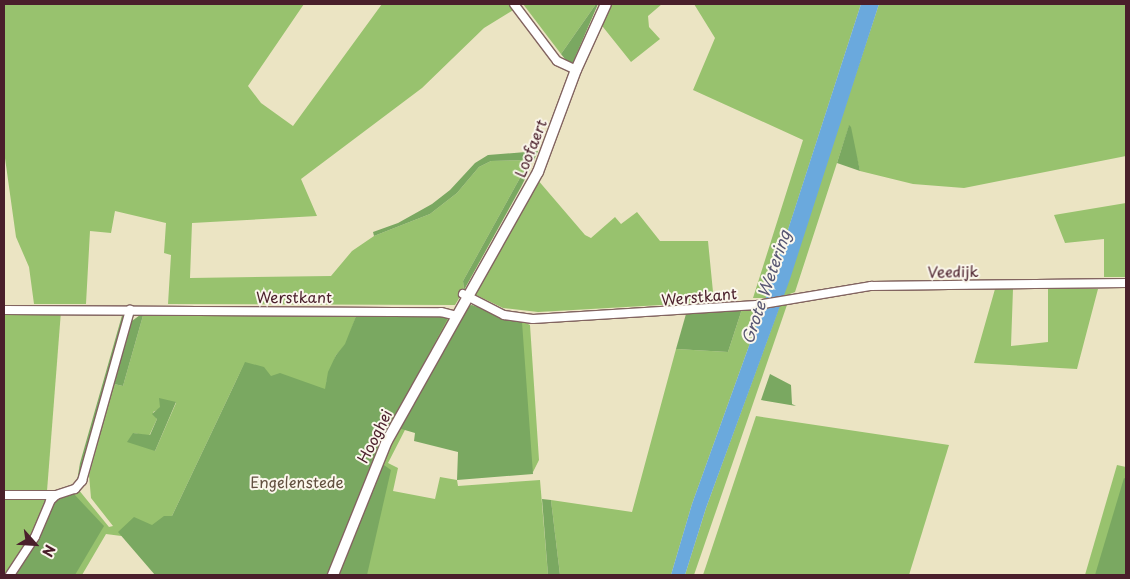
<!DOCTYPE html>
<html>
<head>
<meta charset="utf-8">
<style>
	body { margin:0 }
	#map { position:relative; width:1130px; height:579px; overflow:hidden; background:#ebe4c3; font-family:"Playpen Sans",sans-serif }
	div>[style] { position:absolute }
	.green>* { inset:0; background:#98c26e }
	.forest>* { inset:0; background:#7aa861 }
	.water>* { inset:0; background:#6aa9dd }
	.roads { filter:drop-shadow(1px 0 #826460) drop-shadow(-1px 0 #826460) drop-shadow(0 1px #826460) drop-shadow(0 -1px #826460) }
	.street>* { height:8px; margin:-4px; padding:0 4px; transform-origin:4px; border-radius:4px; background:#fff }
	.secondary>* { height:10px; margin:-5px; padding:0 5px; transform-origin:5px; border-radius:5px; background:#fff }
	span { translate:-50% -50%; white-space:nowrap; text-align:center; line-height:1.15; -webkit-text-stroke:4px #fbf7ec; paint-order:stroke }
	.street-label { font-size:15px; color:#4a1f2b }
	.park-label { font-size:15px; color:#61503f }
	.water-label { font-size:16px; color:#575672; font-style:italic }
	.frame { position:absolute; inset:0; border:5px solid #4a1f2b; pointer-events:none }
	.north { position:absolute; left:10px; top:519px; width:50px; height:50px; -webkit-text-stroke:4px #fbf7ec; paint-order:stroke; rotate:116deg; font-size:14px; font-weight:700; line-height:20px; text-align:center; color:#4a1f2b }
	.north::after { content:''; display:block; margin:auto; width:18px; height:22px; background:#4a1f2b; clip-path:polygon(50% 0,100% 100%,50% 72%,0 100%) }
</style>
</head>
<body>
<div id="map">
	<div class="green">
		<i style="clip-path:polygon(4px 4px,304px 4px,248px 86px,261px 103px,293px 126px,382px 4px,510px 4px,515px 9px,484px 28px,422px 88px,301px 179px,317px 216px,192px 223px,190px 278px,331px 276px,352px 251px,374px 236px,430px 214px,457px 193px,479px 167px,491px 161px,534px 160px,521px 176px,463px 281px,464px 290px,455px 305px,168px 304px,171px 255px,164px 253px,166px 223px,115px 211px,111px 233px,90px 231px,86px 304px,34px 304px,29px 267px,16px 237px,4px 151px)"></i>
		<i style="clip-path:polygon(523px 4px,596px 4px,561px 54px)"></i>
		<i style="clip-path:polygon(609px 4px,662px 4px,648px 16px,649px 27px,660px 39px,631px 62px,603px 27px,601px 21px)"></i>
		<i style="clip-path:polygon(694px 4px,861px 4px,766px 298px,753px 298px,803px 140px,693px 90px,715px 38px)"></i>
		<i style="clip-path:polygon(879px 4px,1126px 4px,1126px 156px,964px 188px,913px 184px,860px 171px,849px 126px,795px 292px,782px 297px)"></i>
		<i style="clip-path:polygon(537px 179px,585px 235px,591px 238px,615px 217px,621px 224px,637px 212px,660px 241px,708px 241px,714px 302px,538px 312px,503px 308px,474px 294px)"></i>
		<i style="clip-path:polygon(1126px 203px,1126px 277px,1104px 277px,1104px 239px,1065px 243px,1054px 215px)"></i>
		<i style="clip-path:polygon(995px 289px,1013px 289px,1011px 346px,1048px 342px,1048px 289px,1098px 289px,1077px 369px,974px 363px)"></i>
		<i style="clip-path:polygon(788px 302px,694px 575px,685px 575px,706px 508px,780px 305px)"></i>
		<i style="clip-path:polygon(763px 307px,692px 504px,671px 575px,560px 575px,551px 500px,632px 512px,676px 349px,728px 352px,742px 309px)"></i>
		<i style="clip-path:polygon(61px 311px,47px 491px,4px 492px,4px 312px)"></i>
		<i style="clip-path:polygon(evenodd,358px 311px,346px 344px,336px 355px,326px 383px,363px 312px,520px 320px,530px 325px,539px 460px,533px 472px,424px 442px,417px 431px,407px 426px,388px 463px,398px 468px,393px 491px,435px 499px,440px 477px,457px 480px,458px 486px,540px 480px,548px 575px,159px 575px,129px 537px,106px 534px,82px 575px,4px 575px,4px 498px,47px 497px,42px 515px,62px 497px,78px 489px,109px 527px,113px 526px,91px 498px,89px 475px,114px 384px,123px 386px,144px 312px,358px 311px,245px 362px,171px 527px,172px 516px,245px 362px,358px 311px,176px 402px,176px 403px,155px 451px,133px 433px,149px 436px,157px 419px,153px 412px,176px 402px)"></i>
		<i style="clip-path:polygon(756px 416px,949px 445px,909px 575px,703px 575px)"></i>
		<i style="clip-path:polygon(1117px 465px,1126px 467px,1126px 575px,1085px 575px)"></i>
	</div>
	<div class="forest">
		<i style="clip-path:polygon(596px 4px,598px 4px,571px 67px,561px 54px)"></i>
		<i style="clip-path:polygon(849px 125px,851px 127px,860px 171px,837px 163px)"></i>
		<i style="clip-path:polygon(538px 151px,534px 160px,491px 161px,479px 167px,457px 193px,430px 214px,374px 236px,373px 232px,398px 223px,432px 204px,450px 190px,475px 163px,488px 155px)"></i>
		<i style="clip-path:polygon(531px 167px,521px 187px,464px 290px,463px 281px,521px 176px)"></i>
		<i style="clip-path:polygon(472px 305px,522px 322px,533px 474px,457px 480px,458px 452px,414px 441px,415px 433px,398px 428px,466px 306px)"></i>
		<i style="clip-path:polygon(742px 309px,728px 352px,676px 349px,686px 314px)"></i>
		<i style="clip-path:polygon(358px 311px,445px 312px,449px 316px,377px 451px,329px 575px,155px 575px,118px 532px,134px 517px,152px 525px,164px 516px,172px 516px,245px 362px,264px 367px,271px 376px,280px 373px,325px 389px,328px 372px,336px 355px,345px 344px)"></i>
		<i style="clip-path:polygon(123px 312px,126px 319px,77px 481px,80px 463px)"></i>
		<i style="clip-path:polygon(144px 312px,123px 386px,114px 384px,132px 321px)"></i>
		<i style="clip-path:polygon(770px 374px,791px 385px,792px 404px,796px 406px,761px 400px)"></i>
		<i style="clip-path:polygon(159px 398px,176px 402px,155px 451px,127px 442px,133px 433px,150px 435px,157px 419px,152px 414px,160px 407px)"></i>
		<i style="clip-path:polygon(381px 463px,391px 470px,367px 575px,335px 575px)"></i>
		<i style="clip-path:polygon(1124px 478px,1126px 479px,1126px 575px,1095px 575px)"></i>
		<i style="clip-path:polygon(73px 493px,104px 526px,75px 575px,12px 575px,51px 501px)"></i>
		<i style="clip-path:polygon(542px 499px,551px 500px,560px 575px,548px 575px)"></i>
	</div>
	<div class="water">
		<i style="clip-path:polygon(861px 4px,879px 4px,790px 279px,706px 508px,685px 575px,671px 575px,692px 504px,763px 307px)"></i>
	</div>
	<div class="roads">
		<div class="street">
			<i style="left:514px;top:4px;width:71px;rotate:53deg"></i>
			<i style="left:557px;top:61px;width:21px;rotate:25deg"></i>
			<i style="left:463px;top:294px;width:46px;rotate:27.1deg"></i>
			<i style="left:504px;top:315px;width:29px;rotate:8deg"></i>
			<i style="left:533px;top:319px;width:224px;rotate:-3.6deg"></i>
			<i style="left:757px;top:305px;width:116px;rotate:-9.5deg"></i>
			<i style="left:871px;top:286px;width:255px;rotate:-0.7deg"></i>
			<i style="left:4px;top:310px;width:437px;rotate:0.3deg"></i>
			<i style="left:441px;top:312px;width:16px;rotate:14deg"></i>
			<i style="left:4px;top:495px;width:52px"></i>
			<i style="left:56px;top:495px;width:20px;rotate:-18deg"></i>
			<i style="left:75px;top:489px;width:11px;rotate:-49deg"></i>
			<i style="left:82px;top:481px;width:178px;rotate:-74.3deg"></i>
			<i style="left:10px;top:575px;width:45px;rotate:-56.7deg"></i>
			<i style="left:35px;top:537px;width:39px;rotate:-67deg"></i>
			<i style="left:50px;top:501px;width:8px;rotate:-45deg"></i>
		</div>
		<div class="secondary">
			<i style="left:333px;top:575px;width:144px;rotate:-68.1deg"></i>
			<i style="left:387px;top:441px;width:308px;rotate:-60.7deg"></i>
			<i style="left:538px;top:172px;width:109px;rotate:-69.6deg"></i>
			<i style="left:576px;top:70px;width:72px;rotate:-65.6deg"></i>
		</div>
	</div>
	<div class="street-label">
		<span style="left:530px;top:148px;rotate:-68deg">Loofaert</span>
		<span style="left:953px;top:271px;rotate:-1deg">Veedijk</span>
		<span style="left:699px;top:296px;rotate:-5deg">Werstkant</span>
		<span style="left:294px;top:297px">Werstkant</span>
		<span style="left:374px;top:436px;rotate:-63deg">Hooghei</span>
	</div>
	<div class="park-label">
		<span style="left:297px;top:482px">Engelenstede</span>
	</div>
	<div class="water-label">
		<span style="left:765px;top:287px;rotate:-71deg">Grote Wetering</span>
	</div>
	<div class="frame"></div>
	<div class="north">N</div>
</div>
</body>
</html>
